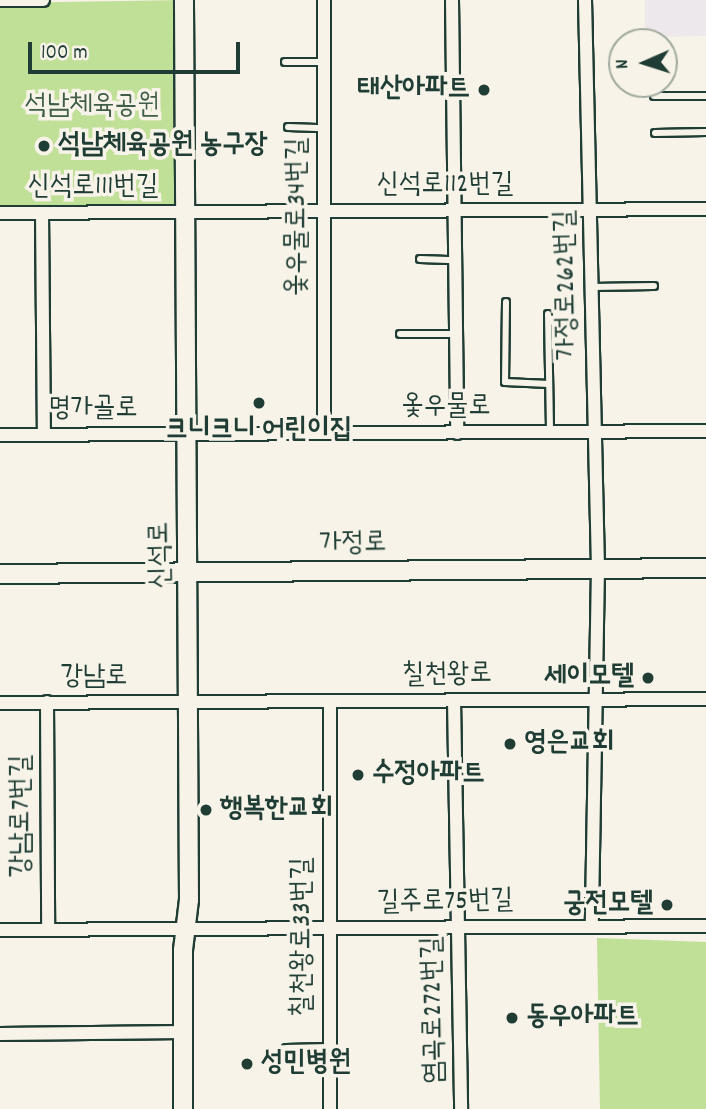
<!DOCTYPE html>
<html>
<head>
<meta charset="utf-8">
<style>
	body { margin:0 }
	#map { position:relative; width:706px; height:1109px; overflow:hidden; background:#f7f3e8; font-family:Dekko,"Poor Story",sans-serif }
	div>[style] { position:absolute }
	.built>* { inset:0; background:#ede8ec }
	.green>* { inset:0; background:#c0df97 }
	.roads { filter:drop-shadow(2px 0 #1f3d34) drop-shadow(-2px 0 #1f3d34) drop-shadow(0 2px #1f3d34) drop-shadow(0 -2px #1f3d34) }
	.lane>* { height:6px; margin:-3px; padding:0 3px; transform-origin:3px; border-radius:3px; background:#f7f3e8 }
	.street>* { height:12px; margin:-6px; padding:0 6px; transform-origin:6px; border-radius:6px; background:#f7f3e8 }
	.secondary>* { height:18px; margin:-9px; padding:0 9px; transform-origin:9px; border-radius:9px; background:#f7f3e8 }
	.dots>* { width:19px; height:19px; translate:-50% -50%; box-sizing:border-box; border:4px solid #f7f3e8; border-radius:50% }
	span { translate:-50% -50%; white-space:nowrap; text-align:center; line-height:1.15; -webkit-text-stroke:7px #f7f3e8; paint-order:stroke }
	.poi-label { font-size:28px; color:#1f3d34; font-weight:700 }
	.right { translate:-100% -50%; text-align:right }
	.left { translate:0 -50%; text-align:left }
	.park-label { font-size:28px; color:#3f5d48 }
	.street-label { font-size:28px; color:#1f3d34 }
	.north { position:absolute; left:608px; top:28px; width:70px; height:70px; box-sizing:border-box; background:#f7f3e8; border:2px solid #a1aaa0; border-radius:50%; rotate:267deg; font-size:19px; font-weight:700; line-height:28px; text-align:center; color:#1f3d34 }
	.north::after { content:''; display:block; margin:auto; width:24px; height:32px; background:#1f3d34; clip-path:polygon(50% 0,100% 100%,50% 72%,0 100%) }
	.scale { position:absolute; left:28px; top:42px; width:212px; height:32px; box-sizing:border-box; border:4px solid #1f3d34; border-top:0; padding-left:9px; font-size:21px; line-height:24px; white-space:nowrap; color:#1f3d34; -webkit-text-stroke:5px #f7f3e8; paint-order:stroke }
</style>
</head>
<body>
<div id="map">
	<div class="built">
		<i style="clip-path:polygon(645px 0,706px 0,706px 36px,645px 37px)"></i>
	</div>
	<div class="green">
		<i style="clip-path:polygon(184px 0,185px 212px,0 213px,0 3px)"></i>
		<i style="clip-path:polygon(597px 938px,706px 942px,706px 1109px,600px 1109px)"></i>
	</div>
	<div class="roads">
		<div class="lane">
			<i style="left:285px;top:62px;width:39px"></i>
			<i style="left:654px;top:96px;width:52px"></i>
			<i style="left:288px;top:127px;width:36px;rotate:2deg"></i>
			<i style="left:655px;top:133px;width:51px;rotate:-1.1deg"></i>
			<i style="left:420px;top:259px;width:35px;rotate:2deg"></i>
			<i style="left:592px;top:287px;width:62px;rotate:-0.9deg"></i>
			<i style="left:506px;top:302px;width:80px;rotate:90.7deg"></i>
			<i style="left:505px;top:382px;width:44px;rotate:2.6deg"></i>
			<i style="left:548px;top:314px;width:118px;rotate:89deg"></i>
			<i style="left:400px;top:334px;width:57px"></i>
			<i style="left:286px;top:1048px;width:43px;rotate:-1.3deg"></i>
		</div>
		<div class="street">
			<i style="left:0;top:0;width:43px"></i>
			<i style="left:324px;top:0;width:433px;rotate:90deg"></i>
			<i style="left:452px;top:0;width:433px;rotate:89.3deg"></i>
			<i style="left:585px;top:0;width:568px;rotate:88.69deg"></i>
			<i style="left:598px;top:568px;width:358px;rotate:91deg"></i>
			<i style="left:0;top:213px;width:706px;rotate:-0.32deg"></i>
			<i style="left:42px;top:213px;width:222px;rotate:89.5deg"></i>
			<i style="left:0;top:435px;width:706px;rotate:-0.32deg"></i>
			<i style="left:454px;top:700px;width:409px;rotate:89deg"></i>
			<i style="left:330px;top:701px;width:408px;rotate:90deg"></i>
			<i style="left:47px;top:702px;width:228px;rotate:89.7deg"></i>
			<i style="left:0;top:703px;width:706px;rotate:-0.32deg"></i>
			<i style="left:0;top:930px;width:706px;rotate:-0.32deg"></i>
			<i style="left:0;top:1034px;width:183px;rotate:-0.6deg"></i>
		</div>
		<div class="secondary">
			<i style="left:0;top:574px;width:706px;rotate:-0.49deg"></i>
			<i style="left:183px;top:1109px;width:159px;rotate:-90deg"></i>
			<i style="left:183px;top:950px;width:50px;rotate:-83.2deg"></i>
			<i style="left:189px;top:900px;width:900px;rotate:-90.32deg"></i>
		</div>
	</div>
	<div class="dots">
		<i style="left:484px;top:90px;background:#1f3d34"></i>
		<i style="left:44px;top:146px;background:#1f3d34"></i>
		<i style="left:259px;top:403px;background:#1f3d34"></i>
		<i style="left:648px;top:678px;background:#1f3d34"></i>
		<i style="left:510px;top:744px;background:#1f3d34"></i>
		<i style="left:358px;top:775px;background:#1f3d34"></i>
		<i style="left:206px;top:810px;background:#1f3d34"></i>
		<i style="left:667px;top:905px;background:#1f3d34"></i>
		<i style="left:512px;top:1018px;background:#1f3d34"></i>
		<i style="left:247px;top:1064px;background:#1f3d34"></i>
	</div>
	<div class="poi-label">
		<span class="right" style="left:470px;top:90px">태산아파트</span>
		<span class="left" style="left:58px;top:146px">석남체육공원 농구장</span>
		<span style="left:259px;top:431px">크니크니 어린이집</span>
		<span class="right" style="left:634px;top:678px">세이모텔</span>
		<span class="left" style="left:524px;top:744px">영은교회</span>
		<span class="left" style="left:372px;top:775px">수정아파트</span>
		<span class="left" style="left:220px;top:810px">행복한교회</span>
		<span class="right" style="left:653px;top:905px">궁전모텔</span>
		<span class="left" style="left:526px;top:1018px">동우아파트</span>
		<span class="left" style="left:261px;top:1064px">성민병원</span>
	</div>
	<div class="park-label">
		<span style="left:92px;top:107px">석남체육공원</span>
	</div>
	<div class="street-label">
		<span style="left:445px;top:186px">신석로112번길</span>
		<span style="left:93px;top:188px">신석로111번길</span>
		<span style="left:299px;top:217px;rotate:-90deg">옻우물로34번길</span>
		<span style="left:568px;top:285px;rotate:-91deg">가정로262번길</span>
		<span style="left:446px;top:408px">옻우물로</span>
		<span style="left:93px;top:410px">명가골로</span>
		<span style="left:353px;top:545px;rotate:-1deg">가정로</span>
		<span style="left:162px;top:555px;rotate:-91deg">신석로</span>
		<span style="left:447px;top:676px;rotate:-1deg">칠천왕로</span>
		<span style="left:94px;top:678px">강남로</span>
		<span style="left:23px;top:816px;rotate:-90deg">강남로7번길</span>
		<span style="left:445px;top:903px;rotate:-1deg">길주로75번길</span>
		<span style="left:304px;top:937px;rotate:-90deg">칠천왕로33번길</span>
		<span style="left:435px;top:1010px;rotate:-91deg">염곡로272번길</span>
	</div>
	<div class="north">N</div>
	<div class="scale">100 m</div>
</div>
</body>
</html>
